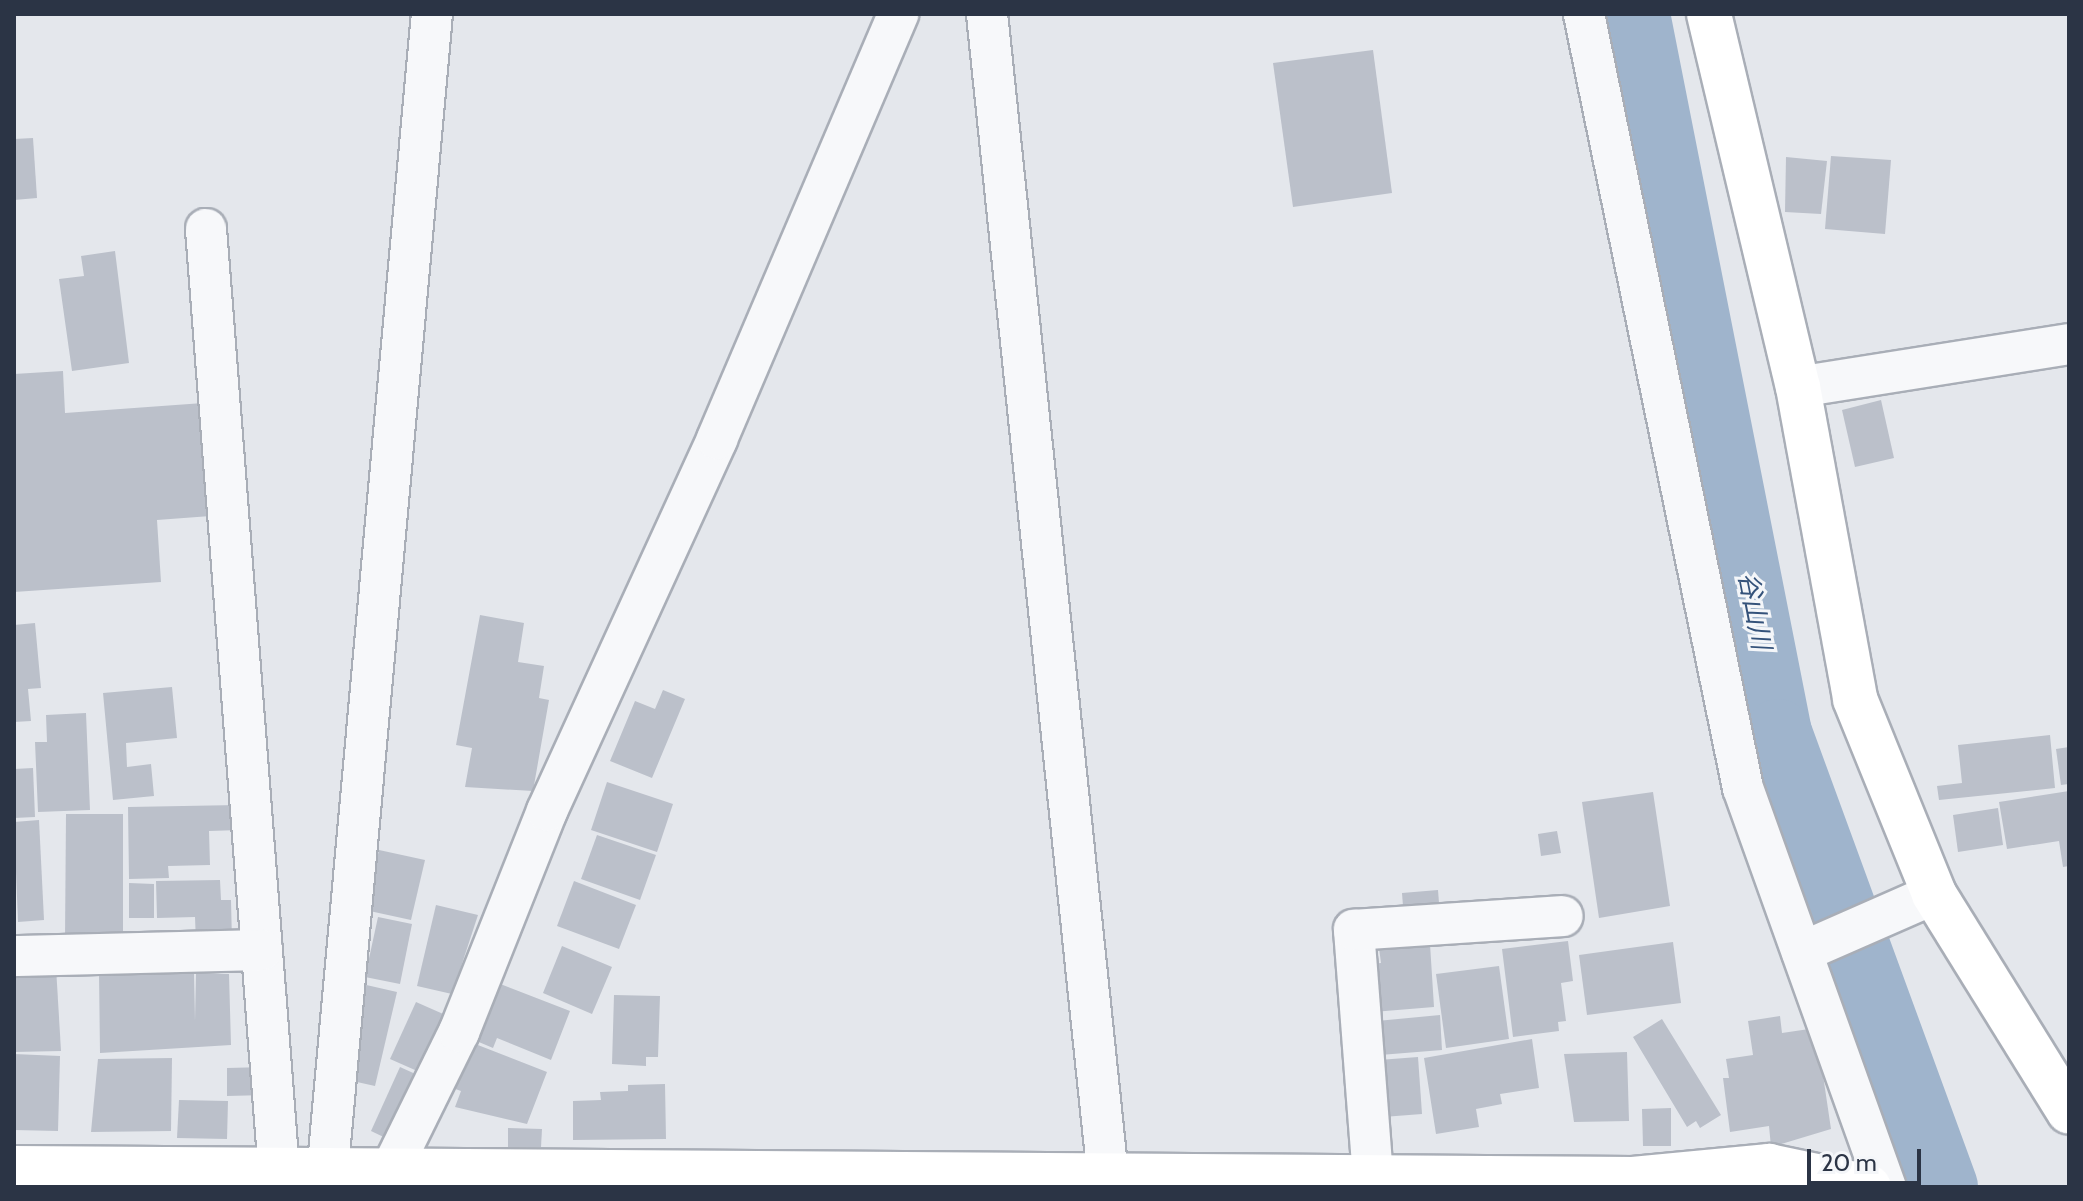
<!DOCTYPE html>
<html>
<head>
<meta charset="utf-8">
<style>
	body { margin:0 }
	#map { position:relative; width:2083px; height:1201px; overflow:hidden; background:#e4e7ec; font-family:Cabin,"Noto Sans JP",sans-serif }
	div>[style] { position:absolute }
	.river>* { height:68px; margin:-34px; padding:0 34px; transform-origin:34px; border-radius:34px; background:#9fb4cc }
	.building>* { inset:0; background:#bbc0ca }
	.roads { filter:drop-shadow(2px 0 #a9aeb7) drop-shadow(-2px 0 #a9aeb7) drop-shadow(0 2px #a9aeb7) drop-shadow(0 -2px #a9aeb7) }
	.street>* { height:40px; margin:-20px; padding:0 20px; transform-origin:20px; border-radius:20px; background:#f7f8fa }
	.secondary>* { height:44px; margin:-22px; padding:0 22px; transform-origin:22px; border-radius:22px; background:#fff }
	span { translate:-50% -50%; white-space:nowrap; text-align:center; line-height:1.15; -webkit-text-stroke:6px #f4f6f9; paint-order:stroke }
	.water-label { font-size:26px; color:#34527a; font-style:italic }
	.frame { position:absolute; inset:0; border:16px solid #2b3445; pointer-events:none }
	.scale { position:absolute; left:1807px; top:1149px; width:114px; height:36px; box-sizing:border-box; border:4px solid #2b3445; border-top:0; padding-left:10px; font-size:24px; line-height:28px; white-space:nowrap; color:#2b3445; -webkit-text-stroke:6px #f4f6f9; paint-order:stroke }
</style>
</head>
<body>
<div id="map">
	<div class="river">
		<i style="left:1636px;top:14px;width:733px;rotate:78.83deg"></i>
		<i style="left:1778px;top:733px;width:483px;rotate:69.9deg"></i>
	</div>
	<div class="building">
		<i style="clip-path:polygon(1373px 50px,1392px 193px,1293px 207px,1273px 63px)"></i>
		<i style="clip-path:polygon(33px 138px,37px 198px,14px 200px,14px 139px)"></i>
		<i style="clip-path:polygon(1831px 156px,1891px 160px,1885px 234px,1825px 229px)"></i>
		<i style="clip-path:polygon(1786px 157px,1827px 161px,1821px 214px,1785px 212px)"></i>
		<i style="clip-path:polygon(115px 251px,129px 363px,72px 371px,59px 279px,84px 276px,81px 256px)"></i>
		<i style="clip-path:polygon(63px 371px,65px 413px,217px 402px,224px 515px,157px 520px,161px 582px,14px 592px,14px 374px)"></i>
		<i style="clip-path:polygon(1881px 400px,1894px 458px,1855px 467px,1842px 410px)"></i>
		<i style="clip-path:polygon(480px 615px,524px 623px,518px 662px,544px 666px,539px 698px,549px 700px,533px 791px,465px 787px,472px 748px,456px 745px)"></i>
		<i style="clip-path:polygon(35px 623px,41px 688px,28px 689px,31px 721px,14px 722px,14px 625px)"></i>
		<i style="clip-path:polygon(172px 687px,177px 738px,126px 743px,127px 767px,151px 764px,154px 796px,113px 800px,103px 693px)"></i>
		<i style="clip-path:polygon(663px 690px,685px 699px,652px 778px,610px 761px,635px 701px,655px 709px)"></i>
		<i style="clip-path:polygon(86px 713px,90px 810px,38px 812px,35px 742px,47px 742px,46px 715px)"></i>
		<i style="clip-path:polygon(2050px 735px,2055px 788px,1939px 800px,1937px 786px,1962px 783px,1958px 745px)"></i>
		<i style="clip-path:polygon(2069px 747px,2069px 784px,2061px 785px,2056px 749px)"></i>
		<i style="clip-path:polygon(33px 768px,35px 817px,14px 818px,14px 769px)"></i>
		<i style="clip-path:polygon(607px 782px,673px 804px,657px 852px,591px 830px)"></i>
		<i style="clip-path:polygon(2069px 791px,2069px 866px,2063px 867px,2059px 841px,2007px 849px,1999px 802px)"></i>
		<i style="clip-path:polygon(1653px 792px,1670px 906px,1599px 918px,1582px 802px)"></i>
		<i style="clip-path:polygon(238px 805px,240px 830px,209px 831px,210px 865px,168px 866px,169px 878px,129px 879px,128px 807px)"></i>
		<i style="clip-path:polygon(1998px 808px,2003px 845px,1958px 852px,1953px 815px)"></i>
		<i style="clip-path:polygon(66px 814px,123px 814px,123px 939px,65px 939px)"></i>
		<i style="clip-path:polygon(39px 820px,44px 920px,18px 922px,14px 822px)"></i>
		<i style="clip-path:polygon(1557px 831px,1561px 853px,1541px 856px,1538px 834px)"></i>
		<i style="clip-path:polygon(597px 835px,656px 855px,640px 900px,581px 879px)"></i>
		<i style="clip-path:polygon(379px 850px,425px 860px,411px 920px,365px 910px)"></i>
		<i style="clip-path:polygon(220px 880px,221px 900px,231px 900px,232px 942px,196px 943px,195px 917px,157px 918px,156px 881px)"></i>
		<i style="clip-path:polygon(574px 881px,636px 905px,619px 949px,557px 926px)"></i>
		<i style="clip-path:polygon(129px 883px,154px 884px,154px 918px,129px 918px)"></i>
		<i style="clip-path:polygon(1438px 890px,1440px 916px,1404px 919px,1402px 893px)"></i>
		<i style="clip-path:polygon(436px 905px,478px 915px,452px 994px,417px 986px)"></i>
		<i style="clip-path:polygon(378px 917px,412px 924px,400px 984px,365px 977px)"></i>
		<i style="clip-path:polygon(1568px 941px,1573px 981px,1561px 983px,1566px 1021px,1558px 1022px,1559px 1031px,1513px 1037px,1502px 949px)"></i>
		<i style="clip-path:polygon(1673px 942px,1681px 1003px,1587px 1015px,1579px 955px)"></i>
		<i style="clip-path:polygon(1430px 944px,1434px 1007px,1373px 1012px,1369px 964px,1381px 963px,1379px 948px)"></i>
		<i style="clip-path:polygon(562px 946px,612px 967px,592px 1014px,543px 993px)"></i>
		<i style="clip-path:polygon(1499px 966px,1509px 1039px,1446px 1048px,1436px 974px)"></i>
		<i style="clip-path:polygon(56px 967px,61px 1051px,14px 1052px,14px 968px)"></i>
		<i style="clip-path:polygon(194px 972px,195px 1021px,196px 973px,229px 974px,231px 1045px,100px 1053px,99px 973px)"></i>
		<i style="clip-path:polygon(490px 980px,570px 1011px,551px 1060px,497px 1038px,493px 1048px,467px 1037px)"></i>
		<i style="clip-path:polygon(362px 984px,397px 992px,375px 1086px,348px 1080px)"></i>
		<i style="clip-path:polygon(614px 995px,660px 996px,658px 1057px,646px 1057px,646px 1066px,612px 1064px)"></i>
		<i style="clip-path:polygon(416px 1002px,450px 1017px,424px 1074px,390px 1059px)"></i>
		<i style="clip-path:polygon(1440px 1015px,1442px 1050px,1380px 1055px,1377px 1021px)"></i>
		<i style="clip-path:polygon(1780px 1016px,1782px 1033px,1816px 1028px,1831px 1129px,1771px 1147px,1769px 1126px,1730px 1132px,1723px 1078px,1729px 1078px,1726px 1059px,1753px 1055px,1748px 1021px)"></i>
		<i style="clip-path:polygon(1662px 1019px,1721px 1115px,1700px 1128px,1696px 1121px,1687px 1127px,1633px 1037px)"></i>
		<i style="clip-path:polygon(1532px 1039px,1539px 1088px,1500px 1094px,1502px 1104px,1476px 1109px,1479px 1127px,1436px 1134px,1424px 1058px)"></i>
		<i style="clip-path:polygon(465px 1040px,547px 1072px,527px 1124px,455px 1107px,461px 1091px,447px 1086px)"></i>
		<i style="clip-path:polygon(1627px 1052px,1629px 1121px,1574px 1122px,1564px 1054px)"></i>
		<i style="clip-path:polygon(14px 1054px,60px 1056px,58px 1131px,14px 1130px)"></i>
		<i style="clip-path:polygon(1418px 1057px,1422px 1114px,1383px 1117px,1379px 1060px)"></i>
		<i style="clip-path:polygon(172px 1058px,171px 1131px,91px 1132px,98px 1059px)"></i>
		<i style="clip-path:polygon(262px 1067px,263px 1095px,227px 1096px,227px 1068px)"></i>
		<i style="clip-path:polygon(400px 1067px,422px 1077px,392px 1141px,371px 1131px)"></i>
		<i style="clip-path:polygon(665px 1084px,666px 1139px,573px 1140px,573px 1101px,601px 1100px,600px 1092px,628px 1091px,628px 1085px)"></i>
		<i style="clip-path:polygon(179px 1100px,228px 1101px,227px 1139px,177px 1138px)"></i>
		<i style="clip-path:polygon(1671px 1108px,1671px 1146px,1643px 1146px,1642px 1109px)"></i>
		<i style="clip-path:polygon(508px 1128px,542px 1129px,541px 1147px,508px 1147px)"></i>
	</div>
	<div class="roads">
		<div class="street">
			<i style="left:987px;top:14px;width:1168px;rotate:84.06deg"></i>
			<i style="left:1584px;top:14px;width:790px;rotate:78.39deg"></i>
			<i style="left:1743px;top:788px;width:424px;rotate:70.3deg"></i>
			<i style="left:206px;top:229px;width:945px;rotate:85.57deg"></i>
			<i style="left:1798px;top:387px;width:274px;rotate:-9deg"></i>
			<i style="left:1802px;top:952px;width:144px;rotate:-23.7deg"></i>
			<i style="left:14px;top:956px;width:248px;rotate:-1.4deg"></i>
			<i style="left:390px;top:1172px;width:156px;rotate:-63.8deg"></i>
			<i style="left:459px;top:1032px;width:238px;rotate:-68.3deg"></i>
			<i style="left:547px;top:811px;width:409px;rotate:-65.4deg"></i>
			<i style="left:717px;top:439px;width:462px;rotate:-66.9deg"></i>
			<i style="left:1373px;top:1177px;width:248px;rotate:-94.4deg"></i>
			<i style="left:1354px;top:930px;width:209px;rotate:-3.8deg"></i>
			<i style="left:326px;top:1187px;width:1178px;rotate:-84.84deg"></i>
		</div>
		<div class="secondary">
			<i style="left:1709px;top:14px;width:383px;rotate:76.6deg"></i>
			<i style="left:1798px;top:387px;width:317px;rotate:79.6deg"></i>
			<i style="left:1855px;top:699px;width:210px;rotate:67.9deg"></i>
			<i style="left:1934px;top:894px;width:256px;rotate:58.2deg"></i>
			<i style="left:14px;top:1168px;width:1619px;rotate:0.39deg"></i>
			<i style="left:1633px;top:1179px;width:137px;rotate:-5.5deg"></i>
			<i style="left:1769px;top:1166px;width:102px;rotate:11.9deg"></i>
		</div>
	</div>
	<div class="water-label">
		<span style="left:1754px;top:611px;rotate:79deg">谷山川</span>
	</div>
	<div class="frame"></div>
	<div class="scale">20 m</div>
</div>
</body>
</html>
